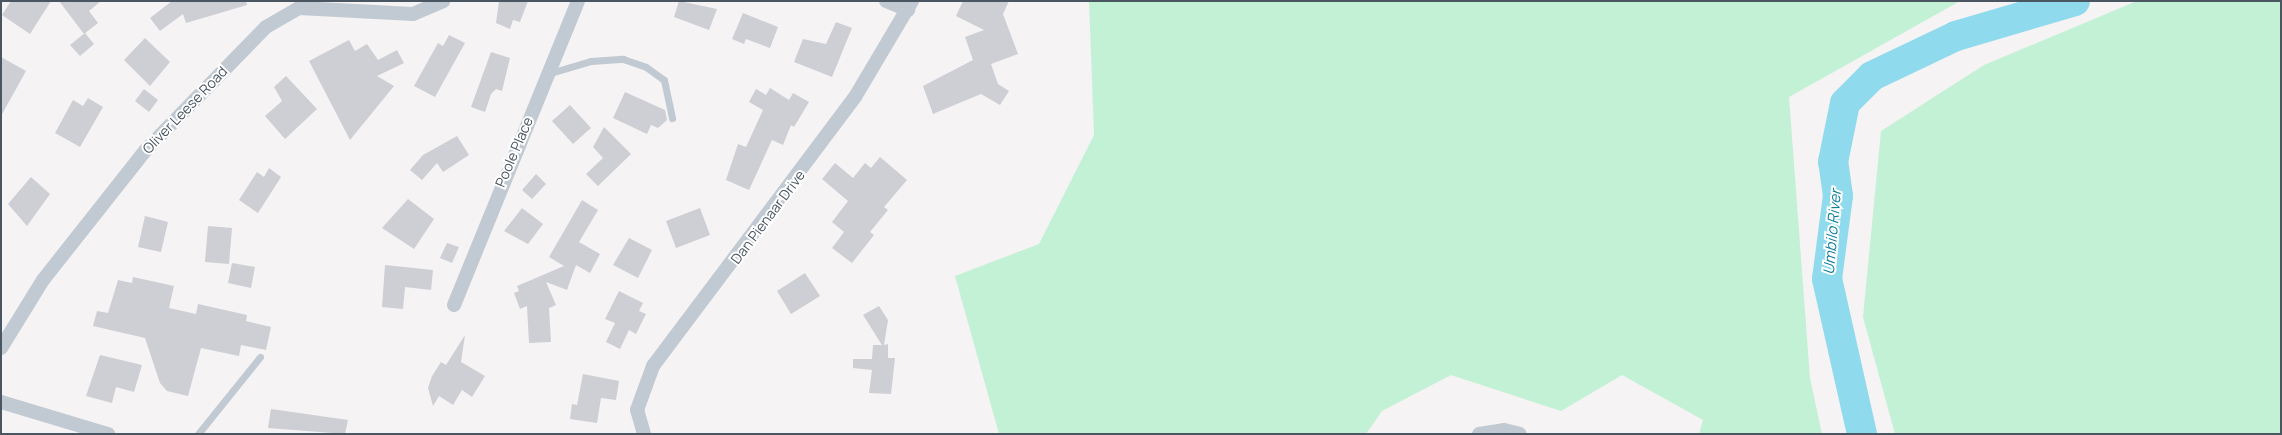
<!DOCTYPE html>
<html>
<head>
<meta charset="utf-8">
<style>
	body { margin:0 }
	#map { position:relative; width:2282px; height:435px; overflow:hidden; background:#f5f3f3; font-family:Manrope,sans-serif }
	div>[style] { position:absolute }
	.green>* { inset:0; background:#c3f1d5 }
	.river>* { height:30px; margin:-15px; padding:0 15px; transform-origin:15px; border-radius:15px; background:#90daee }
	.building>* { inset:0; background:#cdcfd5 }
	.lane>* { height:7px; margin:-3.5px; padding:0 3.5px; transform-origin:3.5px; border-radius:3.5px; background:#c1cad2 }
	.street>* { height:14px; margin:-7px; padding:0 7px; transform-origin:7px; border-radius:7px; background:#c1cad2 }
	span { translate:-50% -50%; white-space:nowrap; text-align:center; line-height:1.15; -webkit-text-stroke:4px #fff; paint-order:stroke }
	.street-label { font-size:14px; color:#4a5661 }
	.water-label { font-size:15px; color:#0c7c9b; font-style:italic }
	.frame { position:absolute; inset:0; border:2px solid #4a5661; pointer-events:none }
</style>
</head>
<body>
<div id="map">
	<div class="green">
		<i style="clip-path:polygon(1089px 1px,1960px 1px,1789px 97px,1810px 378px,1822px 434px,1699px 434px,1703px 420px,1622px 375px,1561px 411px,1451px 375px,1382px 411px,1366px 434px,999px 434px,955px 276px,1039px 244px,1094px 135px)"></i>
		<i style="clip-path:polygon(2137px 1px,2281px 1px,2281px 434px,1895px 434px,1863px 317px,1881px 131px,1984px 65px)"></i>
	</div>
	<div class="river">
		<i style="left:1862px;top:434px;width:159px;rotate:-102.7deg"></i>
		<i style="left:1827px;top:279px;width:84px;rotate:-82.5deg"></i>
		<i style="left:1838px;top:196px;width:34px;rotate:-98deg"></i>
		<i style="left:1833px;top:162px;width:60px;rotate:-78.5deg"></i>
		<i style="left:1845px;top:103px;width:38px;rotate:-45deg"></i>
		<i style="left:1872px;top:76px;width:93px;rotate:-25.5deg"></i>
		<i style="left:1956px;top:36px;width:124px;rotate:-16.4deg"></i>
	</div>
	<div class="building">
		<i style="clip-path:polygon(11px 1px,51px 1px,30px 34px,2px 15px)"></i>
		<i style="clip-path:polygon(59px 1px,101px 1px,89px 11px,98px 23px,84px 34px)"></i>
		<i style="clip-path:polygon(172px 1px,246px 1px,247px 5px,186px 23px,183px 14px,160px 31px,150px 18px)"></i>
		<i style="clip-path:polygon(499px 1px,528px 1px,520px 22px,513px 20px,510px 29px,496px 23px)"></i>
		<i style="clip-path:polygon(679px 1px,717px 9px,709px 30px,674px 17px)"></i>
		<i style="clip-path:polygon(963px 1px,1009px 1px,1003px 14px,1018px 54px,991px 64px,998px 84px,1009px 91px,1000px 105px,981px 94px,933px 114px,923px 86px,973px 60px,965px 37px,984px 30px,956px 16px)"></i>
		<i style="clip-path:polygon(743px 13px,778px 27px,770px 48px,746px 39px,744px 44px,732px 39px)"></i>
		<i style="clip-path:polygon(836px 22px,852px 28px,832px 77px,794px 62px,803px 39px,826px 44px)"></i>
		<i style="clip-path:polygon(85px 33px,94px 44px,80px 56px,70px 45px)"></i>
		<i style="clip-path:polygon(449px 35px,465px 43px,435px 97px,414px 86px,438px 43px,443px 46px)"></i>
		<i style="clip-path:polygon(145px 38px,170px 62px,150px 86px,124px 60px)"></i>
		<i style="clip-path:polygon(349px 40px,355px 51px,367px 44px,378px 60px,397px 50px,404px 63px,377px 76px,394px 86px,350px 140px,309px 61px)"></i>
		<i style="clip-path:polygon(491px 52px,510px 58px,502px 91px,496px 89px,491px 94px,485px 112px,471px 107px)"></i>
		<i style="clip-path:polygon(1px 57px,26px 71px,1px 116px)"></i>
		<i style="clip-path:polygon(286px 76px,317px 109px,285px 139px,265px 116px,282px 101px,274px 87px)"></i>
		<i style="clip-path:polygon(770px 88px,789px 100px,793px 93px,809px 102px,794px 127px,791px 125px,783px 145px,772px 140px,749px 190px,726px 180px,738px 144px,746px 147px,763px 110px,749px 102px,756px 89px,766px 95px)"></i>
		<i style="clip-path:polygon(144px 89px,158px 100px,149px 112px,135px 101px)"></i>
		<i style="clip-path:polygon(625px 92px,665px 110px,667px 120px,658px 128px,651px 125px,647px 134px,613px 118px)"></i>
		<i style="clip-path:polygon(88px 98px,103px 107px,80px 147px,55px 133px,73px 100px,83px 106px)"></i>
		<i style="clip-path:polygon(570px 105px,591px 128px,573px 144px,552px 121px)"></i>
		<i style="clip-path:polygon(604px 127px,631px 154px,598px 186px,586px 174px,603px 158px,593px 147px)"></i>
		<i style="clip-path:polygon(457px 136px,469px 155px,443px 172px,437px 163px,422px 180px,410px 170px,423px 155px)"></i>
		<i style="clip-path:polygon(880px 157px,907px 180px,884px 207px,888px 210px,870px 232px,874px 235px,852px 263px,832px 248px,844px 232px,832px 222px,848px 201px,822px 179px,835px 163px,853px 178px,865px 163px,871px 168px)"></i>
		<i style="clip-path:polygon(269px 168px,281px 177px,258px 213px,239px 200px,257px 172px,264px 177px)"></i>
		<i style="clip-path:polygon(536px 174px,546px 184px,532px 199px,522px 190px)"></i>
		<i style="clip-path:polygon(31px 177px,50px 194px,27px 226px,8px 204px)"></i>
		<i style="clip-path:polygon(408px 199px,434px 219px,414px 249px,382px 228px)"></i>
		<i style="clip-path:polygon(582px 200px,598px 210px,579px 242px,600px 254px,590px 273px,576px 265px,567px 290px,546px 282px,556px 305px,549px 308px,551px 342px,529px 343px,527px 306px,520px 309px,514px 293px,519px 291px,517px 286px,564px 266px,549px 257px)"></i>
		<i style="clip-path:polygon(522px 208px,543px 224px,528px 244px,504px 231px)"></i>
		<i style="clip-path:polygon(700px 208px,710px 235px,676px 248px,666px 221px)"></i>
		<i style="clip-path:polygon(145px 216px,168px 222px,161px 252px,138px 247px)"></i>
		<i style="clip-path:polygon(208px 226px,232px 228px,229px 264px,205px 262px)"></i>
		<i style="clip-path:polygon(629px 238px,652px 250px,638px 278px,613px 265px)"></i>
		<i style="clip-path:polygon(447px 243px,459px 247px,452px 263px,440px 258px)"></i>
		<i style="clip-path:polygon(232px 263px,255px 267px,251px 288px,228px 283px)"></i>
		<i style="clip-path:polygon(385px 265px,433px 270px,431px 290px,405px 287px,403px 309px,382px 307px)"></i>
		<i style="clip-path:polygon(805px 273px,820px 296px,791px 314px,777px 291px)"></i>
		<i style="clip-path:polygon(133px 277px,174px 286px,169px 308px,196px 314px,198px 304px,247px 315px,246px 321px,271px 327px,266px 350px,241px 345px,239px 356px,201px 348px,188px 396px,167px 391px,160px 383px,145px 338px,93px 326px,97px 311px,108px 313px,118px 280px,132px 283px)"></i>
		<i style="clip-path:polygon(619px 291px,643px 303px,639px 311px,646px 314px,636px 334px,629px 330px,620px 349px,606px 342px,615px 323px,605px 319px)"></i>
		<i style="clip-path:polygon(879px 306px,888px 320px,884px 345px,888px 344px,888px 358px,895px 358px,891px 394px,869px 393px,872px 370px,853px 368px,853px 359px,872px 359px,873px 345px,882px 345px,863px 315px)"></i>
		<i style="clip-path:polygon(465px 335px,461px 362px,485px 376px,472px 397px,462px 390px,453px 405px,439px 396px,433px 406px,428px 388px,432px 376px,441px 362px,446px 365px)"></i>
		<i style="clip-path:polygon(100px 355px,142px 365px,134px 392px,116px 387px,112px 403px,86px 396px)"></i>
		<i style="clip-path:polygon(583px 374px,619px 381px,616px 400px,601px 398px,597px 423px,570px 419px,572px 404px,577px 405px)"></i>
		<i style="clip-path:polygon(271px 409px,348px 420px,345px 434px,268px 428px)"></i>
	</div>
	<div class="lane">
		<i style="left:547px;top:74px;width:46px;rotate:-16.5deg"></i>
		<i style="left:591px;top:61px;width:32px;rotate:-4deg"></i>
		<i style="left:623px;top:59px;width:24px;rotate:19deg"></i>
		<i style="left:646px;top:67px;width:22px;rotate:36deg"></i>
		<i style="left:664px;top:80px;width:39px;rotate:78deg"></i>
		<i style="left:198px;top:434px;width:99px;rotate:-51.2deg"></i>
	</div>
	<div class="street">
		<i style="left:886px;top:1px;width:24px;rotate:22deg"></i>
		<i style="left:454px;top:305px;width:328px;rotate:-67.8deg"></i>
		<i style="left:1px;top:348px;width:80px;rotate:-58.3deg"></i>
		<i style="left:43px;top:280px;width:164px;rotate:-51.7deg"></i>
		<i style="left:145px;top:151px;width:173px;rotate:-45.7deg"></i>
		<i style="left:266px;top:27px;width:38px;rotate:-30deg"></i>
		<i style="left:299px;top:8px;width:114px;rotate:3deg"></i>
		<i style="left:413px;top:14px;width:33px;rotate:-23deg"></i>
		<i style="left:1px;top:402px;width:112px;rotate:16.7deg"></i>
		<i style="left:644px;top:434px;width:25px;rotate:-106deg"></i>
		<i style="left:637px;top:410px;width:47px;rotate:-70deg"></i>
		<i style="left:653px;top:366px;width:336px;rotate:-53.1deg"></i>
		<i style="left:855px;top:97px;width:112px;rotate:-59.3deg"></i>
		<i style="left:1479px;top:434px;width:25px;rotate:-9deg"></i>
		<i style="left:1504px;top:430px;width:16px;rotate:14deg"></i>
	</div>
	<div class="street-label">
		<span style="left:185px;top:110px;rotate:-46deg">Oliver Leese Road</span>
		<span style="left:514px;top:152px;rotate:-67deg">Poole Place</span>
		<span style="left:768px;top:217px;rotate:-53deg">Dan Pienaar Drive</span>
	</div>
	<div class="water-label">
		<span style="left:1832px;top:232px;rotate:-85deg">Umbilo River</span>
	</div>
	<div class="frame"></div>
</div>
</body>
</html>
